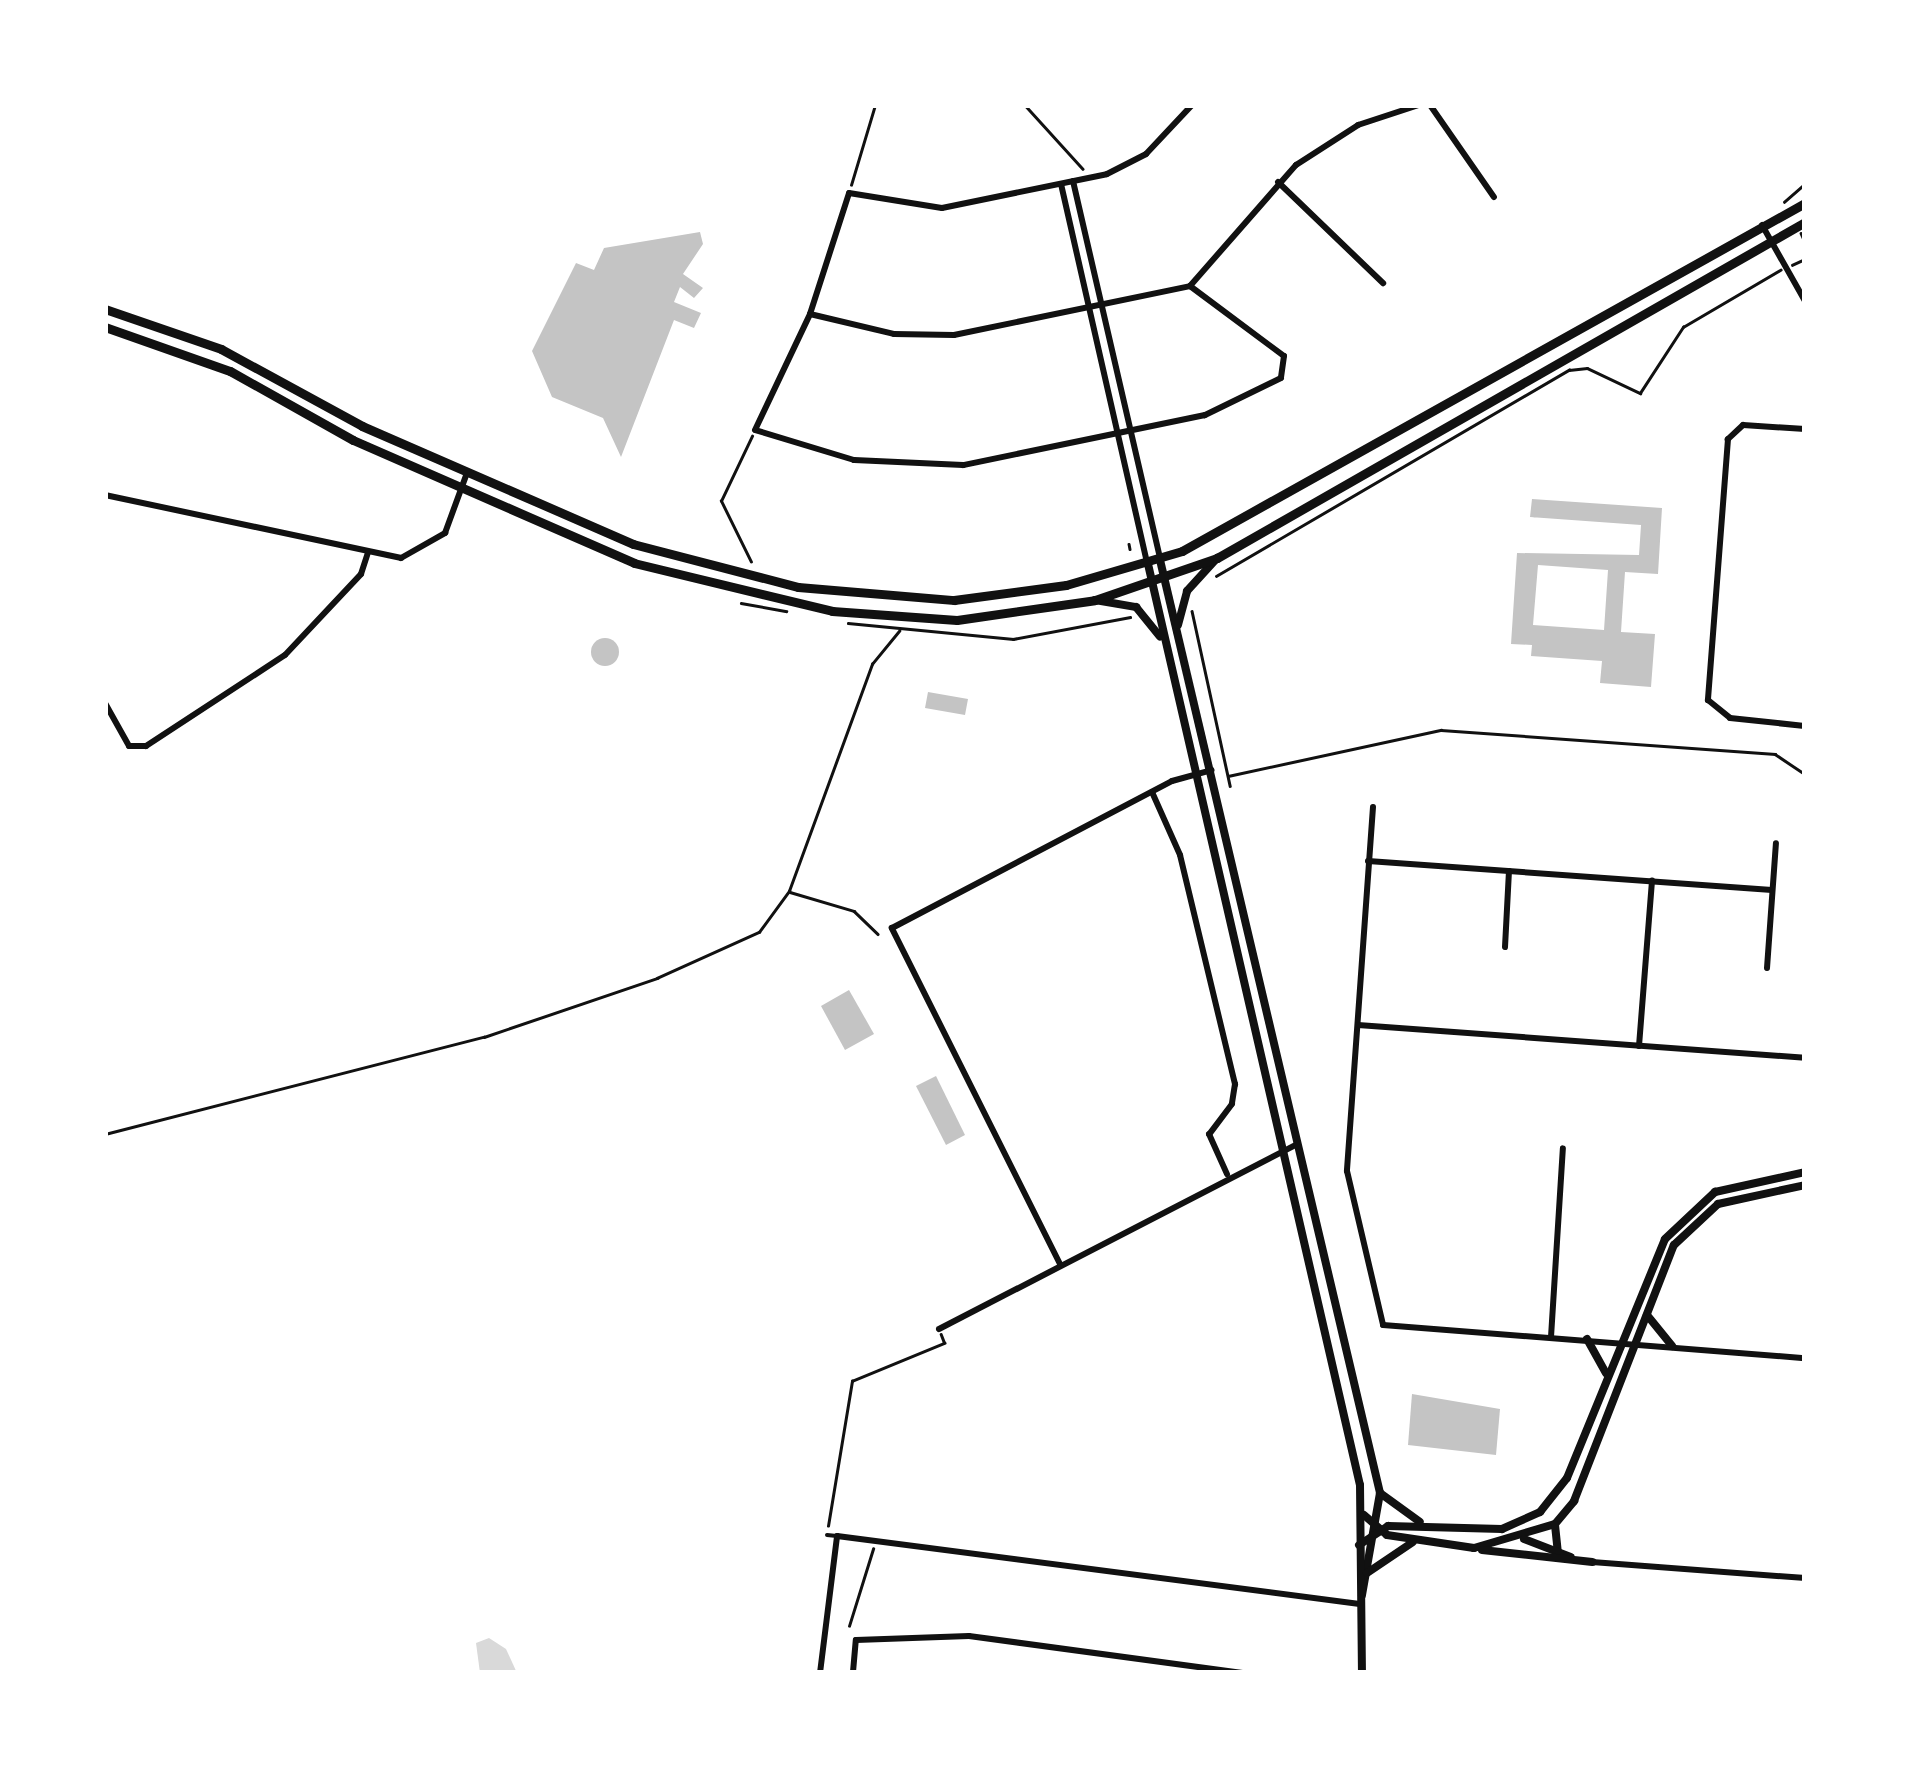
<!DOCTYPE html>
<html>
<head>
<meta charset="utf-8">
<style>
	body { margin:0 }
	#map { position:relative; width:1910px; height:1778px; overflow:hidden; background:#fff; font-family:"Roboto Condensed",sans-serif }
	div>[style] { position:absolute }
	.water>* { inset:0; background:#d9d9d9 }
	.building>* { inset:0; background:#c4c4c4 }
	.round { border-radius:50% }
	.path>* { height:2.5px; margin:-1.25px; padding:0 1.25px; transform-origin:1.25px; border-radius:1.25px; background:#111 }
	.service>* { height:4px; margin:-2px; padding:0 2px; transform-origin:2px; border-radius:2px; background:#111 }
	.minor>* { height:6px; margin:-3px; padding:0 3px; transform-origin:3px; border-radius:3px; background:#111 }
	.tertiary>* { height:8px; margin:-4px; padding:0 4px; transform-origin:4px; border-radius:4px; background:#111 }
	.secondary>* { height:9px; margin:-4.5px; padding:0 4.5px; transform-origin:4.5px; border-radius:4.5px; background:#111 }
	span { translate:-50% -50%; white-space:nowrap; text-align:center; line-height:1.15; -webkit-text-stroke:10px #fff; paint-order:stroke }
	.frame { position:absolute; inset:0; border:108px solid #fff; pointer-events:none }
</style>
</head>
<body>
<div id="map">
	<div class="water">
		<i style="clip-path:polygon(489px 1638px,506px 1649px,517px 1673px,480px 1673px,476px 1643px)"></i>
	</div>
	<div class="building">
		<i style="clip-path:polygon(700px 232px,703px 244px,683px 274px,703px 288px,694px 298px,680px 287px,674px 302px,701px 313px,694px 328px,674px 320px,621px 457px,603px 418px,552px 397px,532px 351px,576px 263px,594px 270px,604px 248px)"></i>
		<i style="clip-path:polygon(evenodd,1532px 499px,1662px 508px,1658px 574px,1625px 572px,1621px 632px,1655px 634px,1651px 687px,1600px 683px,1602px 661px,1531px 656px,1532px 645px,1511px 644px,1517px 553px,1639px 555px,1641px 525px,1530px 517px,1532px 499px,1538px 565px,1608px 570px,1604px 630px,1533px 625px,1538px 565px)"></i>
		<i class="round" style="left:591px;top:638px;width:28px;height:28px"></i>
		<i style="clip-path:polygon(928px 692px,968px 699px,965px 715px,925px 708px)"></i>
		<i style="clip-path:polygon(849px 990px,874px 1034px,845px 1050px,821px 1006px)"></i>
		<i style="clip-path:polygon(936px 1076px,965px 1135px,946px 1145px,916px 1086px)"></i>
		<i style="clip-path:polygon(1412px 1394px,1500px 1409px,1496px 1455px,1408px 1445px)"></i>
	</div>
	<div class="path">
		<i style="left:1010px;top:105px;width:11px"></i>
		<i style="left:1025px;top:105px;width:86px;rotate:47.8deg"></i>
		<i style="left:851px;top:185px;width:84px;rotate:-73.3deg"></i>
		<i style="left:1784px;top:202px;width:28px;rotate:-41deg"></i>
		<i style="left:1801px;top:233px;width:10px;rotate:66deg"></i>
		<i style="left:1792px;top:265px;width:14px;rotate:-25deg"></i>
		<i style="left:1129px;top:544px;width:5px;rotate:79deg"></i>
		<i style="left:751px;top:562px;width:68px;rotate:-116.2deg"></i>
		<i style="left:721px;top:501px;width:72px;rotate:-64.5deg"></i>
		<i style="left:1216px;top:576px;width:409px;rotate:-30.3deg"></i>
		<i style="left:1569px;top:370px;width:18px;rotate:-6deg"></i>
		<i style="left:1587px;top:368px;width:59px;rotate:25.3deg"></i>
		<i style="left:1640px;top:393px;width:79px;rotate:-56.9deg"></i>
		<i style="left:1683px;top:327px;width:113px;rotate:-30.4deg"></i>
		<i style="left:741px;top:603px;width:46px;rotate:10.1deg"></i>
		<i style="left:1192px;top:611px;width:179px;rotate:77.7deg"></i>
		<i style="left:848px;top:623px;width:166px;rotate:5.5deg"></i>
		<i style="left:1013px;top:639px;width:119px;rotate:-10.6deg"></i>
		<i style="left:1228px;top:776px;width:218px;rotate:-12.2deg"></i>
		<i style="left:1441px;top:730px;width:335px;rotate:4.1deg"></i>
		<i style="left:1775px;top:754px;width:36px;rotate:34deg"></i>
		<i style="left:790px;top:892px;width:67px;rotate:16.5deg"></i>
		<i style="left:854px;top:911px;width:33px;rotate:44deg"></i>
		<i style="left:105px;top:1134px;width:391px;rotate:-14.4deg"></i>
		<i style="left:484px;top:1037px;width:183px;rotate:-18.8deg"></i>
		<i style="left:657px;top:978px;width:112px;rotate:-24.3deg"></i>
		<i style="left:759px;top:932px;width:51px;rotate:-53.8deg"></i>
		<i style="left:789px;top:891px;width:242px;rotate:-69.9deg"></i>
		<i style="left:872px;top:664px;width:43px;rotate:-50.7deg"></i>
		<i style="left:828px;top:1526px;width:147px;rotate:-80.6deg"></i>
		<i style="left:852px;top:1381px;width:100px;rotate:-22.4deg"></i>
		<i style="left:944px;top:1343px;width:9px;rotate:-111deg"></i>
		<i style="left:849px;top:1626px;width:81px;rotate:-72.7deg"></i>
	</div>
	<div class="service">
		<i style="left:827px;top:1535px;width:10px;rotate:6deg"></i>
	</div>
	<div class="minor">
		<i style="left:1430px;top:105px;width:112px;rotate:55.2deg"></i>
		<i style="left:1073px;top:181px;width:388px;rotate:77deg"></i>
		<i style="left:1278px;top:182px;width:146px;rotate:43.9deg"></i>
		<i style="left:1061px;top:184px;width:389px;rotate:77.2deg"></i>
		<i style="left:1762px;top:225px;width:87px;rotate:60.5deg"></i>
		<i style="left:1190px;top:286px;width:117px;rotate:36.7deg"></i>
		<i style="left:1284px;top:356px;width:22px;rotate:98deg"></i>
		<i style="left:1281px;top:378px;width:85px;rotate:154deg"></i>
		<i style="left:1205px;top:415px;width:247px;rotate:168.3deg"></i>
		<i style="left:963px;top:465px;width:109px;rotate:-177.4deg"></i>
		<i style="left:854px;top:460px;width:103px;rotate:-163.1deg"></i>
		<i style="left:755px;top:430px;width:128px;rotate:-64.6deg"></i>
		<i style="left:810px;top:314px;width:127px;rotate:-72.1deg"></i>
		<i style="left:849px;top:193px;width:94px;rotate:9.2deg"></i>
		<i style="left:942px;top:208px;width:168px;rotate:-11.6deg"></i>
		<i style="left:1107px;top:174px;width:44px;rotate:-27.1deg"></i>
		<i style="left:1146px;top:154px;width:67px;rotate:-46.8deg"></i>
		<i style="left:810px;top:314px;width:86px;rotate:13.4deg"></i>
		<i style="left:894px;top:334px;width:60px;rotate:1deg"></i>
		<i style="left:954px;top:335px;width:241px;rotate:-11.7deg"></i>
		<i style="left:1190px;top:286px;width:161px;rotate:-48.8deg"></i>
		<i style="left:1296px;top:165px;width:74px;rotate:-32.8deg"></i>
		<i style="left:1358px;top:125px;width:64px;rotate:-18.2deg"></i>
		<i style="left:1805px;top:429px;width:62px;rotate:-176.3deg"></i>
		<i style="left:1743px;top:425px;width:21px;rotate:137deg"></i>
		<i style="left:1728px;top:439px;width:262px;rotate:94.4deg"></i>
		<i style="left:1708px;top:700px;width:28px;rotate:39deg"></i>
		<i style="left:1730px;top:718px;width:75px;rotate:6.1deg"></i>
		<i style="left:105px;top:495px;width:303px;rotate:12deg"></i>
		<i style="left:401px;top:558px;width:51px;rotate:-29.6deg"></i>
		<i style="left:445px;top:533px;width:64px;rotate:-69.9deg"></i>
		<i style="left:105px;top:703px;width:49px;rotate:60.8deg"></i>
		<i style="left:129px;top:746px;width:17px"></i>
		<i style="left:146px;top:746px;width:166px;rotate:-33.2deg"></i>
		<i style="left:285px;top:655px;width:111px;rotate:-46.8deg"></i>
		<i style="left:361px;top:574px;width:23px;rotate:-72deg"></i>
		<i style="left:1152px;top:792px;width:69px;rotate:66deg"></i>
		<i style="left:1180px;top:855px;width:236px;rotate:76.5deg"></i>
		<i style="left:1235px;top:1084px;width:20px;rotate:99deg"></i>
		<i style="left:1232px;top:1104px;width:38px;rotate:127deg"></i>
		<i style="left:1209px;top:1134px;width:44px;rotate:65.8deg"></i>
		<i style="left:1373px;top:807px;width:365px;rotate:94.1deg"></i>
		<i style="left:1347px;top:1171px;width:158px;rotate:76.8deg"></i>
		<i style="left:1383px;top:1325px;width:423px;rotate:4.5deg"></i>
		<i style="left:1368px;top:861px;width:405px;rotate:4.1deg"></i>
		<i style="left:1505px;top:947px;width:76px;rotate:-87deg"></i>
		<i style="left:1767px;top:968px;width:125px;rotate:-85.9deg"></i>
		<i style="left:1358px;top:1025px;width:448px;rotate:4.2deg"></i>
		<i style="left:1639px;top:1046px;width:166px;rotate:-85.5deg"></i>
		<i style="left:1060px;top:1264px;width:376px;rotate:-116.6deg"></i>
		<i style="left:892px;top:928px;width:316px;rotate:-27.7deg"></i>
		<i style="left:1172px;top:781px;width:41px;rotate:-15.4deg"></i>
		<i style="left:939px;top:1329px;width:402px;rotate:-27.3deg"></i>
		<i style="left:1551px;top:1337px;width:189px;rotate:-86.4deg"></i>
		<i style="left:1592px;top:1562px;width:214px;rotate:4.3deg"></i>
		<i style="left:853px;top:1672px;width:32px;rotate:-85deg"></i>
		<i style="left:856px;top:1640px;width:113px;rotate:-2deg"></i>
		<i style="left:969px;top:1636px;width:276px;rotate:7.7deg"></i>
		<i style="left:820px;top:1673px;width:138px;rotate:-82.9deg"></i>
		<i style="left:837px;top:1536px;width:527px;rotate:7.41deg"></i>
	</div>
	<div class="tertiary">
		<i style="left:1160px;top:560px;width:959px;rotate:76.73deg"></i>
		<i style="left:1380px;top:1493px;width:104px;rotate:100deg"></i>
		<i style="left:1148px;top:564px;width:945px;rotate:77.04deg"></i>
		<i style="left:1360px;top:1485px;width:188px;rotate:89.4deg"></i>
		<i style="left:1095px;top:600px;width:42px;rotate:9.7deg"></i>
		<i style="left:1136px;top:607px;width:38px;rotate:51deg"></i>
		<i style="left:1178px;top:625px;width:35px;rotate:-75deg"></i>
		<i style="left:1187px;top:591px;width:45px;rotate:-47.7deg"></i>
		<i style="left:1647px;top:1315px;width:40px;rotate:51deg"></i>
		<i style="left:1587px;top:1339px;width:39px;rotate:61deg"></i>
		<i style="left:1380px;top:1493px;width:49px;rotate:35.9deg"></i>
		<i style="left:1364px;top:1515px;width:30px;rotate:41deg"></i>
		<i style="left:1387px;top:1535px;width:88px;rotate:8.5deg"></i>
		<i style="left:1474px;top:1548px;width:84px;rotate:-16.5deg"></i>
		<i style="left:1555px;top:1524px;width:30px;rotate:-50deg"></i>
		<i style="left:1574px;top:1501px;width:275px;rotate:-68.7deg"></i>
		<i style="left:1674px;top:1245px;width:60px;rotate:-43deg"></i>
		<i style="left:1718px;top:1204px;width:89px;rotate:-12.3deg"></i>
		<i style="left:1555px;top:1525px;width:29px;rotate:84deg"></i>
		<i style="left:1524px;top:1539px;width:50px;rotate:21deg"></i>
		<i style="left:1359px;top:1545px;width:35px;rotate:-33deg"></i>
		<i style="left:1388px;top:1526px;width:114px;rotate:1.5deg"></i>
		<i style="left:1502px;top:1529px;width:42px;rotate:-24.1deg"></i>
		<i style="left:1540px;top:1512px;width:43px;rotate:-51.5deg"></i>
		<i style="left:1567px;top:1478px;width:258px;rotate:-67.7deg"></i>
		<i style="left:1665px;top:1239px;width:69px;rotate:-43.2deg"></i>
		<i style="left:1715px;top:1192px;width:92px;rotate:-12.5deg"></i>
		<i style="left:1482px;top:1550px;width:111px;rotate:6.2deg"></i>
		<i style="left:1367px;top:1573px;width:55px;rotate:-34deg"></i>
	</div>
	<div class="secondary">
		<i style="left:105px;top:309px;width:123px;rotate:19deg"></i>
		<i style="left:221px;top:349px;width:161px;rotate:28.6deg"></i>
		<i style="left:362px;top:426px;width:296px;rotate:23.5deg"></i>
		<i style="left:633px;top:544px;width:171px;rotate:14.6deg"></i>
		<i style="left:798px;top:587px;width:157px;rotate:4.8deg"></i>
		<i style="left:954px;top:600px;width:113px;rotate:-7.6deg"></i>
		<i style="left:1066px;top:585px;width:121px;rotate:-16.3deg"></i>
		<i style="left:1182px;top:551px;width:714px;rotate:-29.19deg"></i>
		<i style="left:105px;top:327px;width:133px;rotate:19.4deg"></i>
		<i style="left:230px;top:371px;width:141px;rotate:29.3deg"></i>
		<i style="left:353px;top:440px;width:307px;rotate:23.6deg"></i>
		<i style="left:634px;top:563px;width:204px;rotate:13.6deg"></i>
		<i style="left:832px;top:611px;width:125px;rotate:4.1deg"></i>
		<i style="left:957px;top:620px;width:139px;rotate:-8.2deg"></i>
		<i style="left:1095px;top:600px;width:129px;rotate:-19deg"></i>
		<i style="left:1217px;top:558px;width:677px;rotate:-29.74deg"></i>
	</div>
	<div class="frame"></div>
</div>
</body>
</html>
